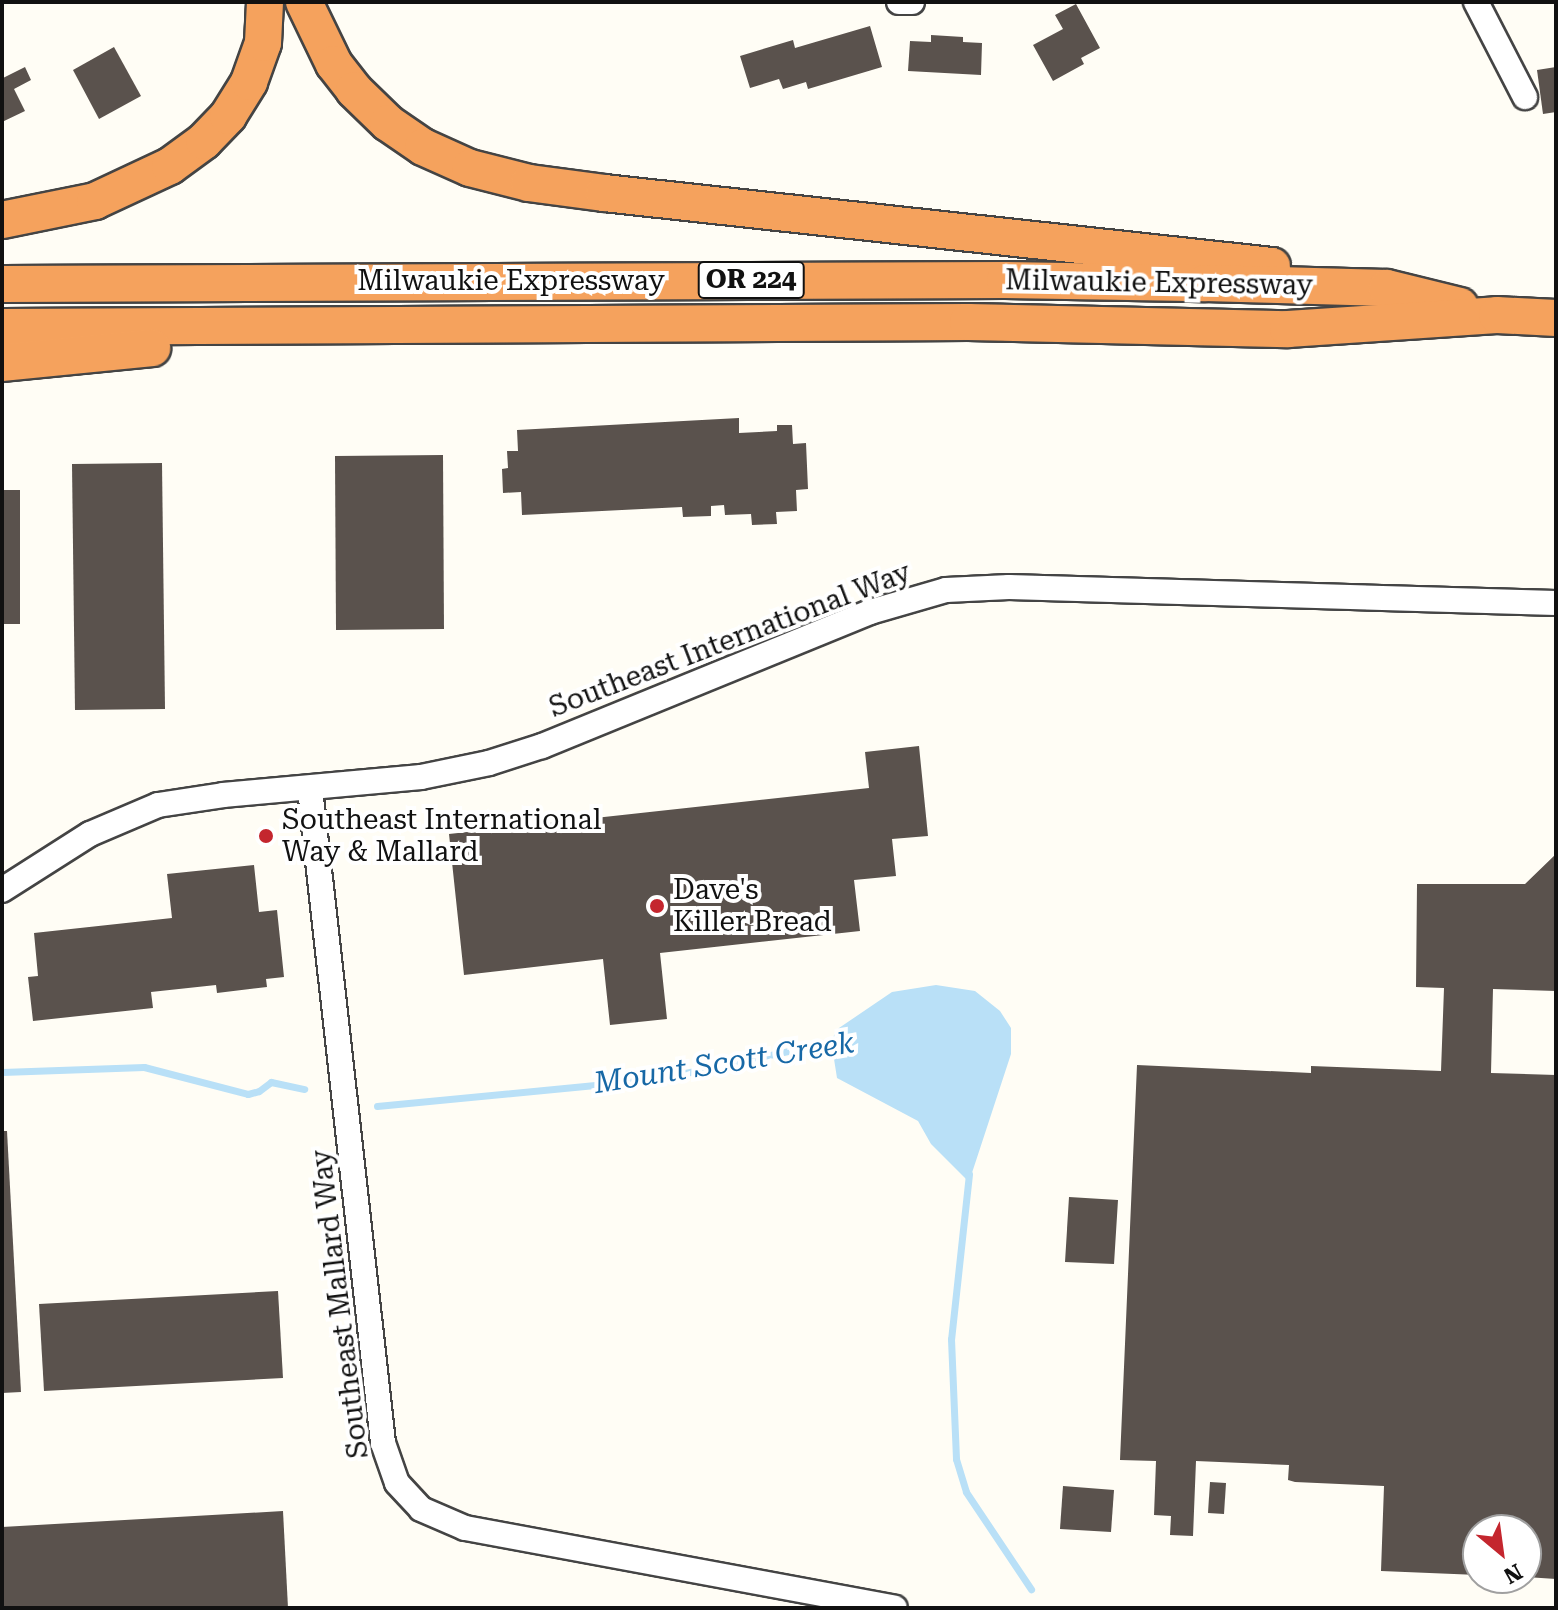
<!DOCTYPE html>
<html>
<head>
<meta charset="utf-8">
<style>
	body { margin:0 }
	#map { position:relative; width:1558px; height:1610px; overflow:hidden; background:#fffdf5; font-family:"Roboto Serif",serif }
	div>[style] { position:absolute }
	.water>* { inset:0; background:#b9e0f7 }
	.stream>* { height:7px; margin:-3.5px; padding:0 3.5px; transform-origin:3.5px; border-radius:3.5px; background:#b9e0f7 }
	.building>* { inset:0; background:#5a524d }
	.roads { filter:drop-shadow(2px 0 #444) drop-shadow(-2px 0 #444) drop-shadow(0 2px #444) drop-shadow(0 -2px #444) }
	.minor>* { height:24px; margin:-12px; padding:0 12px; transform-origin:12px; border-radius:12px; background:#fff }
	.highway>* { height:36px; margin:-18px; padding:0 18px; transform-origin:18px; border-radius:18px; background:#f5a25d }
	.dots>* { width:22px; height:22px; translate:-50% -50%; box-sizing:border-box; border:4px solid #fff; border-radius:50% }
	span { translate:-50% -50%; white-space:nowrap; text-align:center; line-height:1.15; -webkit-text-stroke:8px #fff; paint-order:stroke }
	.shield-label span { padding:2px 6px; background:#fff; border:2px solid; border-radius:6px; -webkit-text-stroke-width:0 }
	.shield-label { font-size:26px; color:#111; font-weight:700 }
	.street-label { font-size:28px; color:#111 }
	.poi-label { font-size:28px; color:#111 }
	.left { translate:0 -50%; text-align:left }
	.water-label { font-size:30px; color:#1768a6; font-style:italic }
	.frame { position:absolute; inset:0; border:4px solid #111; pointer-events:none }
	.north { position:absolute; left:1462px; top:1514px; width:80px; height:80px; box-sizing:border-box; background:#fff; border:2px solid #a0a0a0; border-radius:50%; rotate:151deg; font-size:22px; font-weight:700; line-height:32px; text-align:center; color:#111 }
	.north::after { content:''; display:block; margin:auto; width:28px; height:36px; background:#c4262e; clip-path:polygon(50% 0,100% 100%,50% 72%,0 100%) }
</style>
</head>
<body>
<div id="map">
	<div class="water">
		<i style="clip-path:polygon(936px 985px,975px 991px,1000px 1011px,1011px 1028px,1011px 1054px,969px 1182px,931px 1144px,918px 1121px,837px 1078px,831px 1040px,839px 1028px,892px 992px)"></i>
	</div>
	<div class="stream">
		<i style="left:2px;top:1072px;width:142px;rotate:-2deg"></i>
		<i style="left:144px;top:1067px;width:107px;rotate:14.6deg"></i>
		<i style="left:248px;top:1094px;width:11px;rotate:-15deg"></i>
		<i style="left:259px;top:1091px;width:15px;rotate:-37deg"></i>
		<i style="left:271px;top:1082px;width:34px;rotate:12deg"></i>
		<i style="left:377px;top:1106px;width:281px;rotate:-5.5deg"></i>
		<i style="left:657px;top:1079px;width:188px;rotate:-12deg"></i>
		<i style="left:969px;top:1174px;width:166px;rotate:96.2deg"></i>
		<i style="left:951px;top:1339px;width:120px;rotate:87.6deg"></i>
		<i style="left:956px;top:1459px;width:34px;rotate:73deg"></i>
		<i style="left:966px;top:1492px;width:117px;rotate:56.2deg"></i>
	</div>
	<div class="building">
		<i style="clip-path:polygon(1076px 4px,1100px 48px,1081px 58px,1084px 64px,1053px 81px,1033px 45px,1063px 29px,1055px 15px)"></i>
		<i style="clip-path:polygon(870px 26px,882px 67px,808px 89px,806px 82px,783px 89px,779px 79px,750px 88px,740px 56px,793px 40px,795px 48px)"></i>
		<i style="clip-path:polygon(931px 35px,963px 37px,963px 42px,982px 43px,981px 75px,908px 71px,910px 41px,931px 42px)"></i>
		<i style="clip-path:polygon(114px 47px,141px 96px,99px 119px,73px 70px)"></i>
		<i style="clip-path:polygon(25px 67px,31px 80px,14px 89px,25px 111px,2px 122px,3px 78px)"></i>
		<i style="clip-path:polygon(1556px 67px,1556px 112px,1543px 114px,1537px 70px)"></i>
		<i style="clip-path:polygon(739px 418px,739px 433px,777px 431px,777px 425px,792px 425px,793px 444px,806px 443px,808px 489px,796px 490px,797px 511px,776px 512px,777px 524px,752px 525px,751px 514px,725px 515px,724px 505px,711px 506px,711px 516px,683px 517px,682px 507px,522px 515px,521px 492px,503px 493px,502px 469px,508px 468px,507px 451px,518px 451px,517px 430px)"></i>
		<i style="clip-path:polygon(443px 455px,444px 629px,336px 630px,335px 456px)"></i>
		<i style="clip-path:polygon(162px 463px,165px 709px,75px 710px,72px 464px)"></i>
		<i style="clip-path:polygon(2px 490px,20px 490px,20px 624px,2px 624px)"></i>
		<i style="clip-path:polygon(919px 746px,928px 836px,892px 839px,896px 876px,854px 880px,860px 931px,660px 953px,667px 1019px,610px 1025px,603px 959px,464px 975px,449px 834px,869px 788px,865px 752px)"></i>
		<i style="clip-path:polygon(1556px 854px,1556px 991px,1493px 989px,1491px 1073px,1556px 1075px,1556px 1579px,1526px 1577px,1526px 1530px,1478px 1530px,1478px 1575px,1381px 1571px,1384px 1486px,1295px 1482px,1288px 1480px,1289px 1465px,1196px 1461px,1193px 1536px,1170px 1535px,1171px 1516px,1154px 1515px,1156px 1461px,1120px 1460px,1137px 1065px,1311px 1073px,1311px 1066px,1441px 1071px,1444px 988px,1416px 987px,1417px 884px,1525px 884px)"></i>
		<i style="clip-path:polygon(254px 865px,259px 912px,277px 910px,284px 977px,266px 979px,267px 987px,217px 993px,216px 985px,151px 992px,153px 1008px,33px 1021px,28px 977px,38px 976px,34px 933px,172px 918px,167px 874px)"></i>
		<i style="clip-path:polygon(2px 1131px,7px 1131px,21px 1392px,2px 1393px)"></i>
		<i style="clip-path:polygon(1069px 1197px,1118px 1200px,1114px 1264px,1065px 1262px)"></i>
		<i style="clip-path:polygon(278px 1291px,283px 1378px,44px 1391px,39px 1304px)"></i>
		<i style="clip-path:polygon(1210px 1482px,1226px 1483px,1224px 1514px,1208px 1513px)"></i>
		<i style="clip-path:polygon(1063px 1486px,1114px 1490px,1111px 1532px,1060px 1529px)"></i>
		<i style="clip-path:polygon(283px 1511px,288px 1608px,2px 1608px,2px 1527px)"></i>
	</div>
	<div class="roads">
		<div class="minor">
			<i style="left:899px;top:2px;width:13px"></i>
			<i style="left:1476px;top:2px;width:107px;rotate:62.7deg"></i>
			<i style="left:310px;top:789px;width:658px;rotate:83.63deg"></i>
			<i style="left:383px;top:1443px;width:42px;rotate:70.7deg"></i>
			<i style="left:397px;top:1483px;width:35px;rotate:47deg"></i>
			<i style="left:421px;top:1509px;width:48px;rotate:23.4deg"></i>
			<i style="left:465px;top:1528px;width:437px;rotate:10.5deg"></i>
			<i style="left:2px;top:890px;width:104px;rotate:-32.5deg"></i>
			<i style="left:90px;top:834px;width:74px;rotate:-23.1deg"></i>
			<i style="left:158px;top:805px;width:66px;rotate:-8.7deg"></i>
			<i style="left:223px;top:795px;width:199px;rotate:-5.2deg"></i>
			<i style="left:421px;top:777px;width:69px;rotate:-11.6deg"></i>
			<i style="left:489px;top:763px;width:56px;rotate:-17.8deg"></i>
			<i style="left:542px;top:746px;width:354px;rotate:-22.2deg"></i>
			<i style="left:870px;top:612px;width:79px;rotate:-16.1deg"></i>
			<i style="left:946px;top:590px;width:63px;rotate:-2.7deg"></i>
			<i style="left:1009px;top:587px;width:547px;rotate:1.68deg"></i>
		</div>
		<div class="highway">
			<i style="left:304px;top:2px;width:69px;rotate:64.2deg"></i>
			<i style="left:334px;top:64px;width:33px;rotate:52deg"></i>
			<i style="left:354px;top:90px;width:47px;rotate:44.1deg"></i>
			<i style="left:388px;top:123px;width:42px;rotate:34.4deg"></i>
			<i style="left:423px;top:147px;width:51px;rotate:24.1deg"></i>
			<i style="left:470px;top:168px;width:61px;rotate:14.3deg"></i>
			<i style="left:529px;top:183px;width:76px;rotate:7.6deg"></i>
			<i style="left:604px;top:193px;width:672px;rotate:6.24deg"></i>
			<i style="left:2px;top:220px;width:95px;rotate:-11.5deg"></i>
			<i style="left:95px;top:201px;width:83px;rotate:-25deg"></i>
			<i style="left:170px;top:166px;width:42px;rotate:-36.3deg"></i>
			<i style="left:204px;top:141px;width:35px;rotate:-46deg"></i>
			<i style="left:228px;top:116px;width:40px;rotate:-58deg"></i>
			<i style="left:249px;top:82px;width:41px;rotate:-70.3deg"></i>
			<i style="left:263px;top:43px;width:41px;rotate:-87.2deg"></i>
			<i style="left:2px;top:284px;width:1003px;rotate:-0.23deg"></i>
			<i style="left:1005px;top:280px;width:200px;rotate:0.9deg"></i>
			<i style="left:1205px;top:283px;width:182px;rotate:1.6deg"></i>
			<i style="left:1387px;top:288px;width:75px;rotate:13.9deg"></i>
			<i style="left:2px;top:327px;width:966px;rotate:-0.3deg"></i>
			<i style="left:968px;top:322px;width:320px;rotate:1.3deg"></i>
			<i style="left:1288px;top:329px;width:209px;rotate:-3.8deg"></i>
			<i style="left:1497px;top:315px;width:59px;rotate:2.9deg"></i>
			<i style="left:2px;top:363px;width:151px;rotate:-5.7deg"></i>
		</div>
	</div>
	<div class="dots">
		<i style="left:266px;top:836px;background:#c4262e"></i>
		<i style="left:657px;top:906px;background:#c4262e"></i>
	</div>
	<div class="shield-label">
		<span style="left:751px;top:280px">OR 224</span>
	</div>
	<div class="street-label">
		<span style="left:511px;top:281px">Milwaukie Expressway</span>
		<span style="left:1159px;top:283px;rotate:1deg">Milwaukie Expressway</span>
		<span style="left:730px;top:640px;rotate:-21deg">Southeast International Way</span>
		<span style="left:340px;top:1304px;rotate:-97deg">Southeast Mallard Way</span>
	</div>
	<div class="poi-label">
		<span class="left" style="left:282px;top:836px">Southeast International<br>Way &amp; Mallard</span>
		<span class="left" style="left:673px;top:906px">Dave's<br>Killer Bread</span>
	</div>
	<div class="water-label">
		<span style="left:724px;top:1063px;rotate:-9deg">Mount Scott Creek</span>
	</div>
	<div class="frame"></div>
	<div class="north">N</div>
</div>
</body>
</html>
